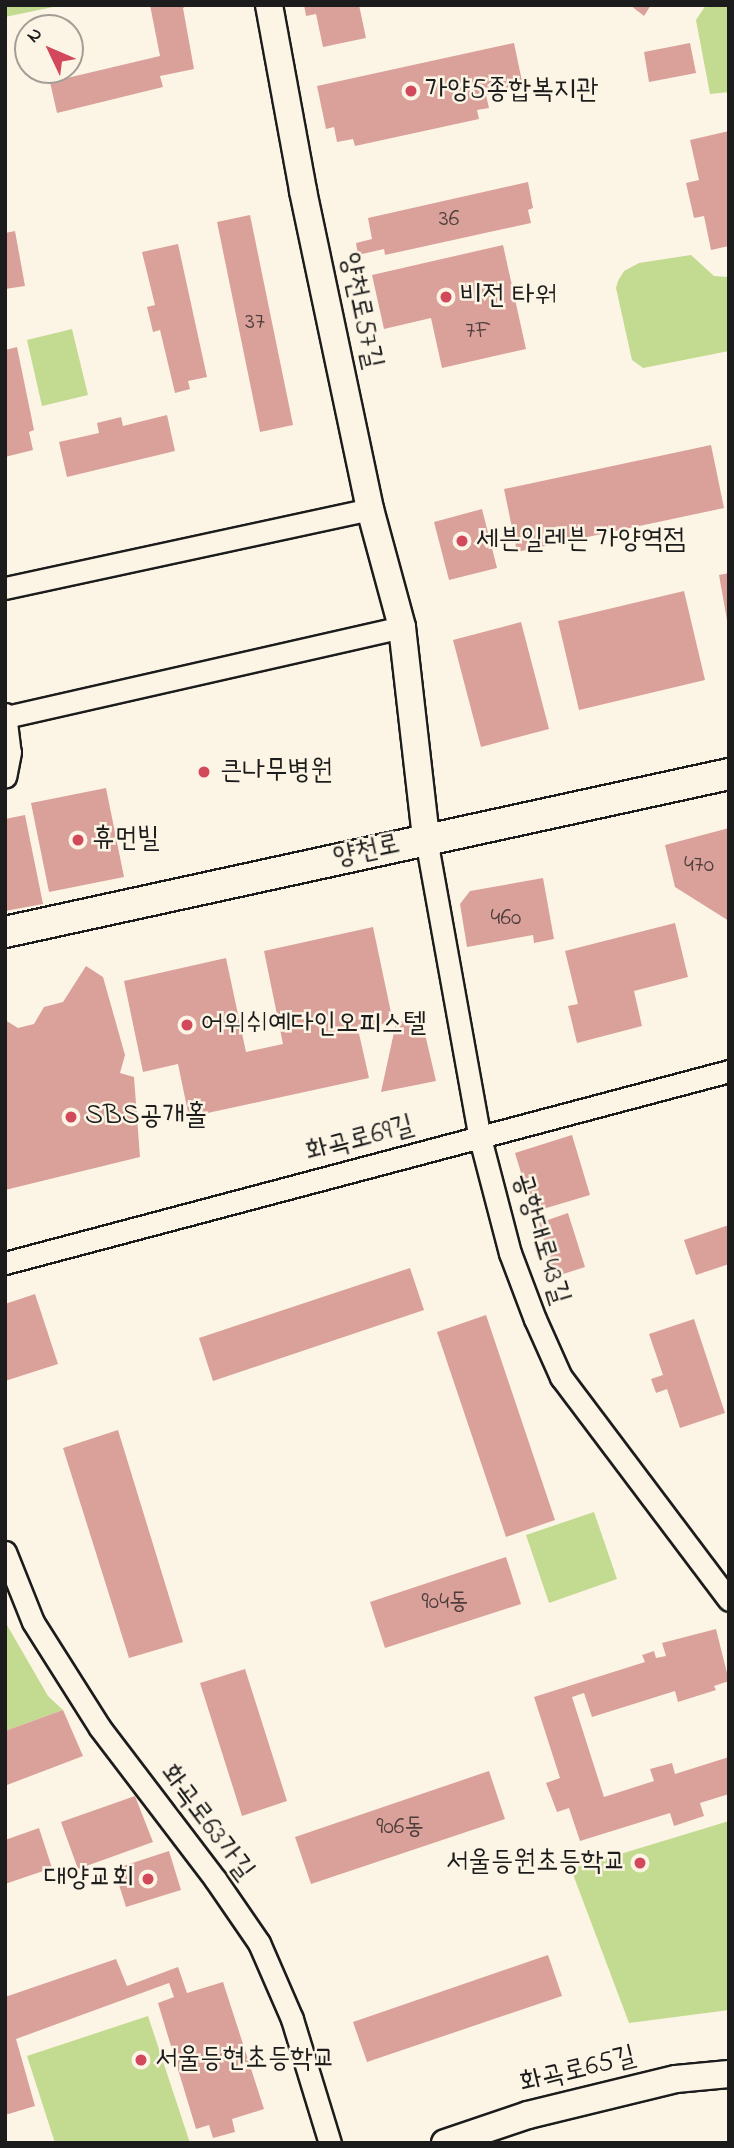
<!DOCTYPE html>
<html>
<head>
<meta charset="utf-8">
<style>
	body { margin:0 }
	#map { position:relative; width:734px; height:2148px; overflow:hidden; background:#fcf5e5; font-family:"Indie Flower","Poor Story",sans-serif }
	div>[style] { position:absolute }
	.green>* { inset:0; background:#c3da91 }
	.building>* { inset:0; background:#daa19a }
	.roads { filter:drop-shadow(2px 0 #1c1c1c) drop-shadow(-2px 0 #1c1c1c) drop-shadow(0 2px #1c1c1c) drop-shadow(0 -2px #1c1c1c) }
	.minor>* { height:21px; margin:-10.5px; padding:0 10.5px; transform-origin:10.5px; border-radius:10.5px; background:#fcf5e5 }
	.tertiary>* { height:26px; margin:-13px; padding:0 13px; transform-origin:13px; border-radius:13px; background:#fcf5e5 }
	.secondary>* { height:30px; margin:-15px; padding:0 15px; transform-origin:15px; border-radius:15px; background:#fcf5e5 }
	.dots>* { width:19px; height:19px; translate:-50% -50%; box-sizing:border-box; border:4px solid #fcf5e5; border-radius:50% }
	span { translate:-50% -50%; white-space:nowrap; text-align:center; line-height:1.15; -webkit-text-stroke:5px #fcf5e5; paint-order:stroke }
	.number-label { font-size:24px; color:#4c3d3c }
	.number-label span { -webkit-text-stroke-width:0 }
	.poi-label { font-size:28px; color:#1c1c1c }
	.left { translate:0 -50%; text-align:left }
	.right { translate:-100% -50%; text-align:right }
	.street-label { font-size:28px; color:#1c1c1c }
	.frame { position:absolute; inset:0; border:7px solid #1c1c1c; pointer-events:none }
	.north { position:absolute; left:14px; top:14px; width:70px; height:70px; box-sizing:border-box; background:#fcf5e5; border:2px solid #a29e95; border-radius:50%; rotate:314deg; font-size:19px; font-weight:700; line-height:28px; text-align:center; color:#1c1c1c }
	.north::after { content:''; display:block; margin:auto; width:24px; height:32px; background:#d1495b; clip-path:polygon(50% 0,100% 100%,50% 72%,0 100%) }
</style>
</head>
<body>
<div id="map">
	<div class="green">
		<i style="clip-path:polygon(5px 5px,58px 5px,58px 6px,5px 17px)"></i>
		<i style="clip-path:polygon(706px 5px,729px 5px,729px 92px,710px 94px,696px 20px)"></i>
		<i style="clip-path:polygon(691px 255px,714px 276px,729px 277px,729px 351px,643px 368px,632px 360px,616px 288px,618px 281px,624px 271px,639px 263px)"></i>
		<i style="clip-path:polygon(72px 329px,88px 395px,42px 406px,27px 340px)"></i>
		<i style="clip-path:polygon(594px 1512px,617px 1579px,549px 1603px,526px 1535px)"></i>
		<i style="clip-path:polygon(7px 1625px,48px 1696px,63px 1710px,5px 1731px)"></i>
		<i style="clip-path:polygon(729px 1821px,729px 2010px,629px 2023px,571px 1869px)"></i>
		<i style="clip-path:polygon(148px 2016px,190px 2143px,55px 2143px,27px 2056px)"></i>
	</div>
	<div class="building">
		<i style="clip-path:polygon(150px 5px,188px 5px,183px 8px,194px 69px,160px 76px,163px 87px,57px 113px,50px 82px,160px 56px)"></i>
		<i style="clip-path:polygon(304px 5px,359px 5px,366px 38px,323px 47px,316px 14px,306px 16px)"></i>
		<i style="clip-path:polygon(630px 5px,651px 5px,644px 16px)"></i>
		<i style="clip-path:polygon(514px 43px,523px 86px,486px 95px,489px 108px,477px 110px,479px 119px,355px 146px,353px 139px,337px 142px,334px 127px,326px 129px,317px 86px)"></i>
		<i style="clip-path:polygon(690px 43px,696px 73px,649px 82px,644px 52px)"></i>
		<i style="clip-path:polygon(729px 131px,729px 246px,711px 250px,704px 216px,694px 218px,686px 183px,699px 180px,690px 140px)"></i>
		<i style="clip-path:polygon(528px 182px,533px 208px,528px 210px,531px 223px,385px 255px,384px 249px,358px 255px,356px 243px,372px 239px,368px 218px)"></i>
		<i style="clip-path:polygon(250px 215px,293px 425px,260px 432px,217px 222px)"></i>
		<i style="clip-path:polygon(15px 231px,25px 286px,5px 289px,5px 233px)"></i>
		<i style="clip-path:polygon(178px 244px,207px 377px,188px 381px,190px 389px,175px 393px,160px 330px,153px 332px,147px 307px,155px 305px,142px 252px)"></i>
		<i style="clip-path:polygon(503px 245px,526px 349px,442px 368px,431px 318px,384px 329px,372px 275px)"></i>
		<i style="clip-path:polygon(17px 347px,34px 430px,29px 432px,33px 450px,5px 457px,5px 350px)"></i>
		<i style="clip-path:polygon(167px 415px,175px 451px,67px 477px,59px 442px,99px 433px,97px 423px,121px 417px,123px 426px)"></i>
		<i style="clip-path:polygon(711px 445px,724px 508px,517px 552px,504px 489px)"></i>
		<i style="clip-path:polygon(482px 509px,497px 568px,449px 580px,434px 522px)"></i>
		<i style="clip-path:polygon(729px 573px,729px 620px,727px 620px,719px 575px)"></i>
		<i style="clip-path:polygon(684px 591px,705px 680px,579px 710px,558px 621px)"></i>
		<i style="clip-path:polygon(521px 622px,549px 729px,481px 747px,453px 640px)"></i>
		<i style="clip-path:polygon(106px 788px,124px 877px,49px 892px,31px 803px)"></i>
		<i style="clip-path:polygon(25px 815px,43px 904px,5px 911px,5px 819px)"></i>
		<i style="clip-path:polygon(729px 828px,729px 921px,675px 887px,665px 845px)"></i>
		<i style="clip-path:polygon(543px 878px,554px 939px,534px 943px,533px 935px,467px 947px,460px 904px,470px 891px)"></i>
		<i style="clip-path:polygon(675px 923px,688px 977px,634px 991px,642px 1026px,577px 1043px,568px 1006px,578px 1004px,565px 951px)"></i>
		<i style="clip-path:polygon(373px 927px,393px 1022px,358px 1029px,369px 1078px,189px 1117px,178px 1064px,143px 1072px,124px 981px,226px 958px,246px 1052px,283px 1044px,264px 951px)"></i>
		<i style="clip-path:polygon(86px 966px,103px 977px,125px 1055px,120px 1073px,134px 1077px,140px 1157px,5px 1190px,5px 1020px,18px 1028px,34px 1024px,44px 1007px,63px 1002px)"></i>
		<i style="clip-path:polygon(421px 1017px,436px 1081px,381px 1092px,396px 1023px)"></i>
		<i style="clip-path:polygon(572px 1135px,590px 1195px,533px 1212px,515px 1153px)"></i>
		<i style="clip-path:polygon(568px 1213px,585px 1267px,554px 1277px,539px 1223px)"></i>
		<i style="clip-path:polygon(729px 1225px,729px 1264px,696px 1275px,684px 1240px)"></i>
		<i style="clip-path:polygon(410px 1268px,424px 1310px,213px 1381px,199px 1338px)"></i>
		<i style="clip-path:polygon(35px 1294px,58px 1364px,5px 1381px,5px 1304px)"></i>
		<i style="clip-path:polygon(486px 1315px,555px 1520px,506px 1537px,437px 1332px)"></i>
		<i style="clip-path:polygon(694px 1319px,725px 1413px,680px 1428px,667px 1389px,656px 1393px,651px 1379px,663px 1375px,649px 1334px)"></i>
		<i style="clip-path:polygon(118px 1430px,183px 1642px,129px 1658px,63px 1448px)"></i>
		<i style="clip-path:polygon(506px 1557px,521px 1604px,385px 1648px,370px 1602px)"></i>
		<i style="clip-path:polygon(716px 1629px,729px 1681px,714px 1686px,716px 1690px,678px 1702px,675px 1691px,592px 1717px,584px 1693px,572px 1697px,604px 1797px,654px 1781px,650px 1769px,672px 1763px,675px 1774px,729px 1757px,729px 1794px,700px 1803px,704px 1816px,674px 1826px,670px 1813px,580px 1841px,569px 1808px,557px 1812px,546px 1783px,560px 1778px,534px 1697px,645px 1662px,642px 1655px,654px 1651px,656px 1658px,666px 1656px,662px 1643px)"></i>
		<i style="clip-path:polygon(245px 1669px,287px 1801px,242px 1816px,200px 1683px)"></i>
		<i style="clip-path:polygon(63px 1710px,83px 1756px,7px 1785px,5px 1731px)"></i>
		<i style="clip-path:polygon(489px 1771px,505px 1819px,311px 1884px,295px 1837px)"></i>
		<i style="clip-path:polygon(135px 1796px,153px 1842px,78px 1869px,61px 1822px)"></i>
		<i style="clip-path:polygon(39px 1828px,52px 1868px,5px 1884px,5px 1840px)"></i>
		<i style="clip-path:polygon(169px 1851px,181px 1890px,126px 1907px,114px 1869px)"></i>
		<i style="clip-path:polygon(548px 1955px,562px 1996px,367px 2062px,353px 2022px)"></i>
		<i style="clip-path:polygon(116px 1959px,127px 1986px,178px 1967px,187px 1993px,223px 1982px,264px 2109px,232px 2119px,235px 2132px,213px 2138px,209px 2125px,196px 2129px,158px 2003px,174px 1997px,169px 1983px,16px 2039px,35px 2106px,5px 2115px,5px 1997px)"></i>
	</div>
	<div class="roads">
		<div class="minor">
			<i style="left:5px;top:588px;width:373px;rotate:-12.2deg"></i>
			<i style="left:5px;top:714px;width:38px;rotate:83deg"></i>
			<i style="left:10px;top:752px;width:25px;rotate:101deg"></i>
			<i style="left:6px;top:717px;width:406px;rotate:-12.8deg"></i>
			<i style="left:426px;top:839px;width:304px;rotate:79.8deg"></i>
			<i style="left:480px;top:1138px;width:119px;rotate:75.4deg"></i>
			<i style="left:510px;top:1253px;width:71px;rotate:69.3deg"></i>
			<i style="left:535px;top:1319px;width:64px;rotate:65.9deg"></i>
			<i style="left:561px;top:1377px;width:279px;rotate:53deg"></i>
			<i style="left:5px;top:1263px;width:749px;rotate:-14.85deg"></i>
			<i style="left:5px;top:1552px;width:75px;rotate:68.2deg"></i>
			<i style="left:33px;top:1622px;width:125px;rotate:57.7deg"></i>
			<i style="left:100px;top:1728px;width:190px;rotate:52.7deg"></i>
			<i style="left:215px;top:1879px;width:78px;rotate:55.5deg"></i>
			<i style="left:259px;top:1943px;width:83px;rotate:66.5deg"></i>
			<i style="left:292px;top:2019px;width:130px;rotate:73deg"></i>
		</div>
		<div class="tertiary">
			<i style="left:269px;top:5px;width:189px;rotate:79.6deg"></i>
			<i style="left:303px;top:191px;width:325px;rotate:78.1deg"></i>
			<i style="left:370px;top:509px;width:122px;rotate:74.8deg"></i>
			<i style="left:402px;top:627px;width:213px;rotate:83.5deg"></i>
			<i style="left:445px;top:2143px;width:88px;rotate:-18.6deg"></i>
			<i style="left:528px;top:2115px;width:152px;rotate:-13.7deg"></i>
			<i style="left:676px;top:2079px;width:53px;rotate:-5.4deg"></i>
		</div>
		<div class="secondary">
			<i style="left:5px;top:932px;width:741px;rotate:-12.31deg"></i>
		</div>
	</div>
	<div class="dots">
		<i style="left:411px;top:91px;background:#d1495b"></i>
		<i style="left:446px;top:297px;background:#d1495b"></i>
		<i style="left:462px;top:541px;background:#d1495b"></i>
		<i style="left:204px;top:772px;background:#d1495b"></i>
		<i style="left:78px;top:840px;background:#d1495b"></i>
		<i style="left:187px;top:1025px;background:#d1495b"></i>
		<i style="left:71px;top:1117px;background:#d1495b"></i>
		<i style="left:640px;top:1863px;background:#d1495b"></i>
		<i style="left:148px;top:1879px;background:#d1495b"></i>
		<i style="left:141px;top:2060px;background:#d1495b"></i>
	</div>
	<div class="number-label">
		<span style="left:449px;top:220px">36</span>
		<span style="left:255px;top:323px">37</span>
		<span style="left:478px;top:332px">7F</span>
		<span style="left:699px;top:866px">470</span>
		<span style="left:506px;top:919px">460</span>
		<span style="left:445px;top:1603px">904동</span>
		<span style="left:400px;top:1828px">906동</span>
	</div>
	<div class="poi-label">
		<span class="left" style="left:425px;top:91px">가양5종합복지관</span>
		<span class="left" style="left:460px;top:297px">비전 타워</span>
		<span class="left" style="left:476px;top:541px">세븐일레븐 가양역점</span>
		<span class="left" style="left:220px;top:772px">큰나무병원</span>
		<span class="left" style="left:92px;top:840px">휴먼빌</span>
		<span class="left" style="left:201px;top:1025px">어위쉬예다인오피스텔</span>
		<span class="left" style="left:85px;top:1117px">SBS공개홀</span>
		<span class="right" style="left:626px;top:1863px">서울등원초등학교</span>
		<span class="right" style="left:134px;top:1879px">대양교회</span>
		<span class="left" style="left:155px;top:2060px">서울등현초등학교</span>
	</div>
	<div class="street-label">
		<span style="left:360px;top:311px;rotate:78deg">양천로57길</span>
		<span style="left:367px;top:852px;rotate:-12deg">양천로</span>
		<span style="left:360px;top:1140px;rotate:-15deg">화곡로69길</span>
		<span style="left:540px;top:1239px;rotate:73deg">공항대로43길</span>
		<span style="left:206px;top:1823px;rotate:53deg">화곡로63가길</span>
		<span style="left:578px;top:2071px;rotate:-14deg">화곡로65길</span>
	</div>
	<div class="frame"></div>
	<div class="north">N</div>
</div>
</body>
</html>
